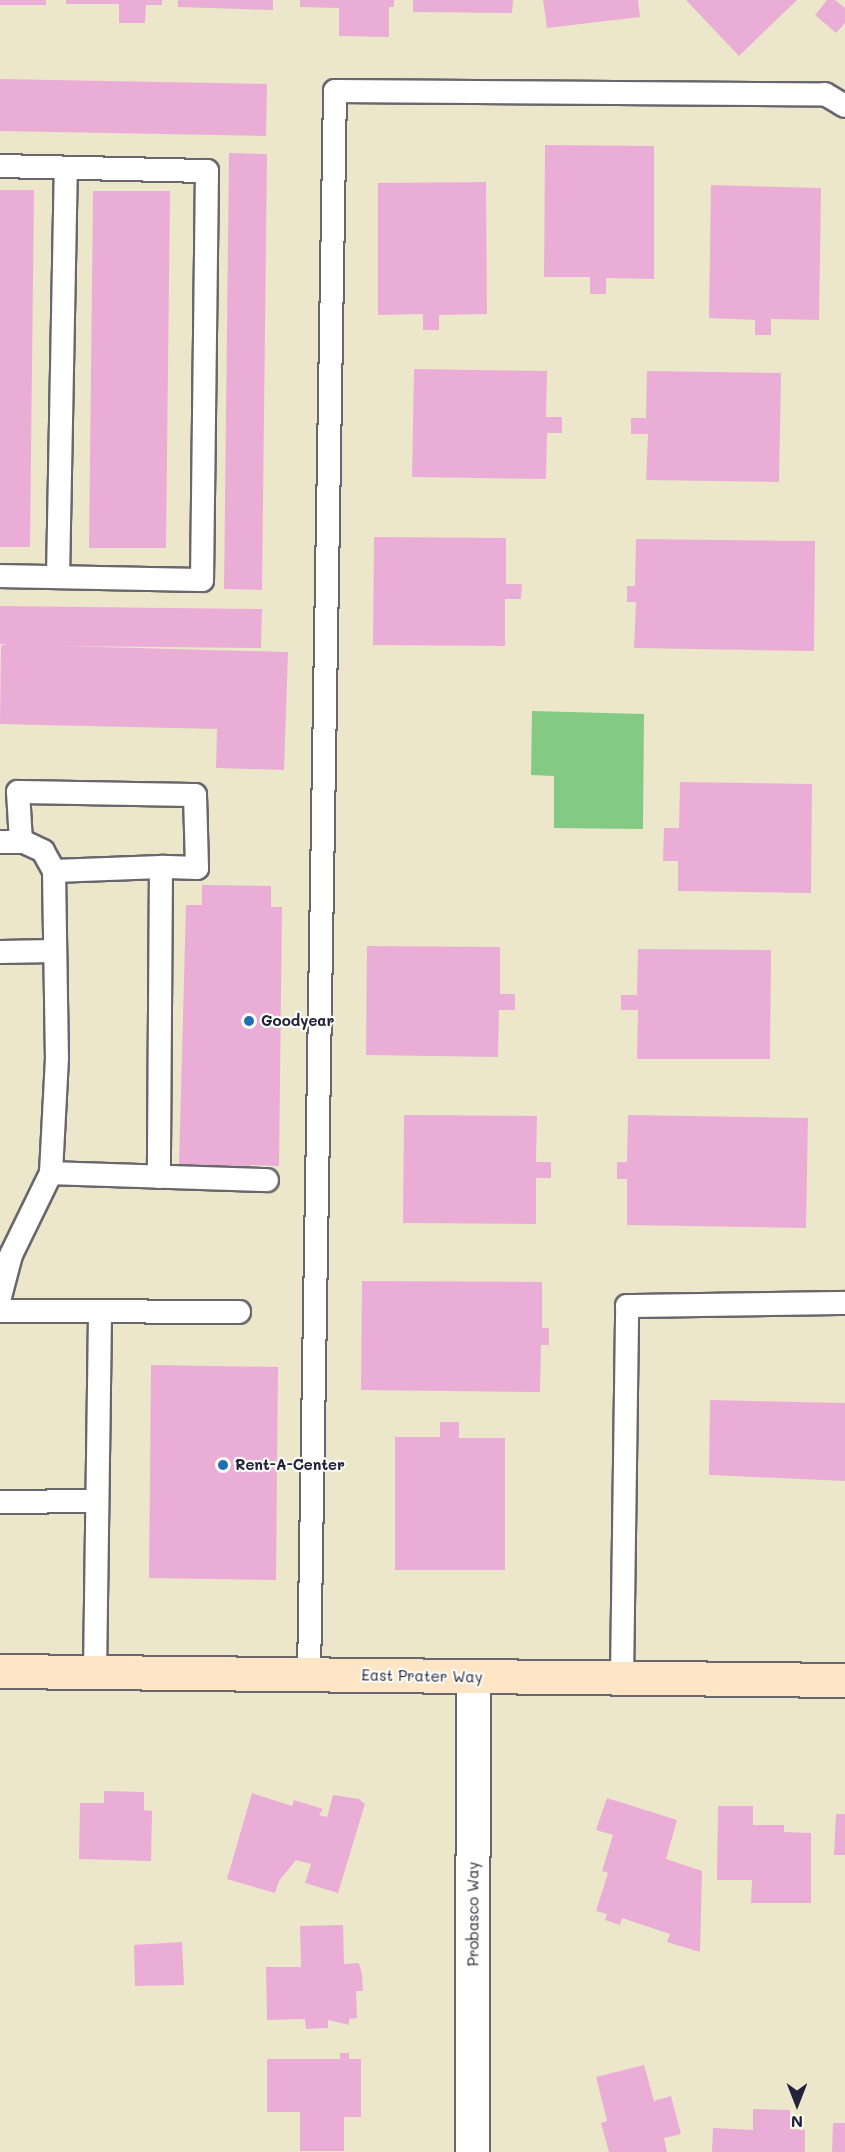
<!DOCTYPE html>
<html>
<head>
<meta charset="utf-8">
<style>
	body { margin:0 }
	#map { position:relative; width:845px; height:2152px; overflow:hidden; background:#ece7cb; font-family:Mali,sans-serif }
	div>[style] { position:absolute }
	.green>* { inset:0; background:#85ca84 }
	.building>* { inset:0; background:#eaaed6 }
	.roads { filter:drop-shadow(2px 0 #69676d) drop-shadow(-2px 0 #69676d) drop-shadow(0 2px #69676d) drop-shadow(0 -2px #69676d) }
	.lane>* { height:22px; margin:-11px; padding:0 11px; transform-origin:11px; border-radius:11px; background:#fff }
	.street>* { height:33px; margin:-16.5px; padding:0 16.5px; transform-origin:16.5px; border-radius:16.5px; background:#fff }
	.secondary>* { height:33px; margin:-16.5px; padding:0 16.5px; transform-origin:16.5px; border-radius:16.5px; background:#fde5c5 }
	.dots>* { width:16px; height:16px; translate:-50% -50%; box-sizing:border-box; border:3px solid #fdfcf7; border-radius:50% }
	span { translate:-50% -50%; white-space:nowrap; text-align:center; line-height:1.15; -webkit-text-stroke:4.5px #fdfcf7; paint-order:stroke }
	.poi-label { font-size:15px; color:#22223b; font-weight:700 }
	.left { translate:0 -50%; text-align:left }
	.street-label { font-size:15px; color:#22223b }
	.north { position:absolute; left:767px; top:2074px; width:60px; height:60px; -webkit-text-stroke:4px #fdfcf7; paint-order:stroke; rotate:180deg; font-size:16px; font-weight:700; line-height:24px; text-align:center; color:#22223b }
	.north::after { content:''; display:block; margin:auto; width:21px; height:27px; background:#22223b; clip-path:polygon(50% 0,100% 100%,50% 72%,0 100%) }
</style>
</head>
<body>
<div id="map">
	<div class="green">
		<i style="clip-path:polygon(532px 711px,644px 714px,643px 829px,554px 828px,554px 776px,531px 775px)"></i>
	</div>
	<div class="building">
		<i style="clip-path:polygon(0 0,46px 0,46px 5px,0 5px)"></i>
		<i style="clip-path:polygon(66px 0,162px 0,162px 5px,146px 5px,145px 23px,119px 23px,119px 4px,66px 4px)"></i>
		<i style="clip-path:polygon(178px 0,273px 0,273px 10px,178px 7px)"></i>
		<i style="clip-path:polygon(300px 0,394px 0,394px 7px,389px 7px,389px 37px,339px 36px,339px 8px,300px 7px)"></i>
		<i style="clip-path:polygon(413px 0,513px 0,512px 13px,413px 12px)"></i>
		<i style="clip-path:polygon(543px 0,638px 0,640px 17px,547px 28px)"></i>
		<i style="clip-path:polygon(686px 0,797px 0,739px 56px)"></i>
		<i style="clip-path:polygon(827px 0,835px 0,845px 8px,845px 23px,836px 33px,815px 15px)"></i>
		<i style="clip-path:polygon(0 79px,267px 84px,266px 136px,0 131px)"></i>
		<i style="clip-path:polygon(545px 145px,654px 146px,654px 279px,606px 278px,606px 294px,590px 294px,590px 277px,544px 277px)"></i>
		<i style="clip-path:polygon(229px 153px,267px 154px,262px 590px,224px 589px)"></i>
		<i style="clip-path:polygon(486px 182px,487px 314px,439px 315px,439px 330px,423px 330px,423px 314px,378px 315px,378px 183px)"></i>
		<i style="clip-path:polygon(711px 185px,821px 188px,819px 320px,771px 319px,771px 335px,755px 335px,755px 320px,709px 318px)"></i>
		<i style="clip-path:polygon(0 190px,34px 190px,30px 547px,0 547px)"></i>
		<i style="clip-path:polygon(93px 191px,170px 191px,166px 548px,89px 548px)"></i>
		<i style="clip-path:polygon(414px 369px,547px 371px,546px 417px,562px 417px,562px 433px,547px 433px,546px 479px,412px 477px)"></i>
		<i style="clip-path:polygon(647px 371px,781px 373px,779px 482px,646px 480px,648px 434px,631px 434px,631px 418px,646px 418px)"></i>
		<i style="clip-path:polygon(374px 537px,506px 538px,506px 584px,522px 584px,521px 599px,505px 599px,505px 646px,373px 645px)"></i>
		<i style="clip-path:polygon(636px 539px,815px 541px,814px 651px,634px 648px,636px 602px,627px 602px,627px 586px,635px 586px)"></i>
		<i style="clip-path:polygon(0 606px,262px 609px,261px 648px,63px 646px,288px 652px,284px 770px,216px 768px,217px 729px,0 724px,1px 646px,6px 644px,0 644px)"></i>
		<i style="clip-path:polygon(680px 782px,812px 784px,811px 893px,678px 891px,678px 861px,663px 861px,664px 828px,679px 828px)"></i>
		<i style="clip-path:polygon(202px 885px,271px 886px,271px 907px,282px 907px,279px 1166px,250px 1165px,250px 1177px,188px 1176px,188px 1165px,179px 1165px,186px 905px,202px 905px)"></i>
		<i style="clip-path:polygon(367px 946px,500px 947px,500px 994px,515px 994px,515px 1010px,499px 1010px,498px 1057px,366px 1055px)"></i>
		<i style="clip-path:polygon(638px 949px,771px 950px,770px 1059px,637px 1059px,638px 1010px,621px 1010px,621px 995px,637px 995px)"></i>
		<i style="clip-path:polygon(404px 1115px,537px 1116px,536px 1162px,551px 1162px,551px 1178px,536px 1178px,536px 1224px,403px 1223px)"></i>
		<i style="clip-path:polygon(628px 1115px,808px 1118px,806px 1228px,627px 1225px,627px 1179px,617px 1179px,617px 1162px,627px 1162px)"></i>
		<i style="clip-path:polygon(362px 1281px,542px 1282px,542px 1328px,549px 1328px,549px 1345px,541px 1345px,540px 1392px,361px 1390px)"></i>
		<i style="clip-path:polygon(151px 1365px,278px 1367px,276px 1580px,149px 1578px)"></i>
		<i style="clip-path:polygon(710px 1400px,845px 1403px,845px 1481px,709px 1475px)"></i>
		<i style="clip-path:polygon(440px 1422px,459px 1422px,459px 1438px,505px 1438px,505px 1570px,395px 1570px,395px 1437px,440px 1437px)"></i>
		<i style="clip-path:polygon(104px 1791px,144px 1792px,144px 1810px,152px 1811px,151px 1861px,79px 1859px,80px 1803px,104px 1803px)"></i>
		<i style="clip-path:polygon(252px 1793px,292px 1806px,294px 1800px,323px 1809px,319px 1815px,327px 1817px,333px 1795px,359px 1799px,365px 1804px,338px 1893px,305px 1883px,311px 1864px,296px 1860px,279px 1881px,275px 1893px,227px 1879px)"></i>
		<i style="clip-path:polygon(607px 1798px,677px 1820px,666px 1859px,702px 1871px,700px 1952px,667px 1942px,670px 1934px,622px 1918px,620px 1925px,605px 1920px,607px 1914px,596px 1911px,608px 1873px,602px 1871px,613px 1835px,596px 1830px)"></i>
		<i style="clip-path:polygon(718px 1806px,753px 1806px,753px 1825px,784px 1825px,784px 1832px,811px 1833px,811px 1903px,751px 1903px,752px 1880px,717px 1880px)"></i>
		<i style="clip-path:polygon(836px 1814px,845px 1814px,845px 1855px,834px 1855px)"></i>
		<i style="clip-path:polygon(343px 1925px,344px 1964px,359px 1963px,362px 1975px,363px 1991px,356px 1991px,357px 2018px,349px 2019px,349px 2025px,328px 2020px,328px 2028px,306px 2029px,305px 2019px,267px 2020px,266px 1967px,301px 1967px,300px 1926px)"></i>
		<i style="clip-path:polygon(182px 1942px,184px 1985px,135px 1986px,134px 1945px)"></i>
		<i style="clip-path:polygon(340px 2053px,349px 2053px,349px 2059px,361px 2059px,361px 2117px,344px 2117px,344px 2151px,300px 2151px,300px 2112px,267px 2112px,267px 2059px,340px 2059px)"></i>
		<i style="clip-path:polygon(644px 2065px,654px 2101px,671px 2096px,681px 2134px,664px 2138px,667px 2152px,609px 2152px,601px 2123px,607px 2121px,596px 2077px)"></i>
		<i style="clip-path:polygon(753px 2109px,790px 2110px,790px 2129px,805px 2130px,805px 2152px,712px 2152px,713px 2128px,753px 2130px)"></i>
		<i style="clip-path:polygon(833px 2123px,845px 2123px,845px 2152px,832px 2152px)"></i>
	</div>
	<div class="roads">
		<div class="lane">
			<i style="left:0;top:166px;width:207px;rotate:1.4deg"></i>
			<i style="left:207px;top:171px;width:409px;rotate:90.7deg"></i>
			<i style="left:202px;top:580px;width:202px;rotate:-178.9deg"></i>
			<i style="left:58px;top:577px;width:409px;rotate:-88.9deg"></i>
			<i style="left:0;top:842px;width:24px"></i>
			<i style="left:24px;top:842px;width:21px;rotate:25deg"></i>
			<i style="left:43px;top:851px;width:23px;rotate:61deg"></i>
			<i style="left:54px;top:871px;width:187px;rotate:89.1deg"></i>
			<i style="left:57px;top:1058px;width:115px;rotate:93deg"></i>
			<i style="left:51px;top:1173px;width:91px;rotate:116deg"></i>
			<i style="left:11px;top:1255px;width:43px;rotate:104.7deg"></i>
			<i style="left:21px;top:842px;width:50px;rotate:-93.4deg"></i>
			<i style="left:18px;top:792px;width:177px;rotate:1deg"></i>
			<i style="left:195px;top:795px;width:73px;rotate:88.4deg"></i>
			<i style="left:197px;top:868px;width:36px;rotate:-178deg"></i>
			<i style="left:54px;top:871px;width:107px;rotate:-2.1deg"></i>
			<i style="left:161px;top:867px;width:310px;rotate:90.4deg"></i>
			<i style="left:0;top:952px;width:54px;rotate:-1.1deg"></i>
			<i style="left:51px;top:1173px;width:216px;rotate:1.9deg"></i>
			<i style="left:0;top:1311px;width:239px;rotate:0.2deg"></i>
			<i style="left:0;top:1502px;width:97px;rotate:-0.6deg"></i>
			<i style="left:95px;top:1673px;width:362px;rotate:-89.2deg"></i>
			<i style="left:309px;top:1675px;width:1584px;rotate:-89.06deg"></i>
			<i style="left:335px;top:91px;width:490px;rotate:0.4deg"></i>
			<i style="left:825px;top:94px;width:23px;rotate:31deg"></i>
			<i style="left:622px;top:1678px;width:372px;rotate:-89.2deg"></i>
			<i style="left:627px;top:1306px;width:218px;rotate:-0.8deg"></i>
		</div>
		<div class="street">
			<i style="left:472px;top:2152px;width:476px;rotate:-89.9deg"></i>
		</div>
		<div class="secondary">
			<i style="left:0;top:1671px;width:845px;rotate:0.61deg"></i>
		</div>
	</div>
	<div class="dots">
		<i style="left:249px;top:1021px;background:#1f6fb2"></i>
		<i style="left:223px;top:1465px;background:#1f6fb2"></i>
	</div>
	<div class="poi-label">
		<span class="left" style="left:261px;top:1021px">Goodyear</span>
		<span class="left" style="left:235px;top:1465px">Rent-A-Center</span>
	</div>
	<div class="street-label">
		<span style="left:422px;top:1676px;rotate:1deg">East Prater Way</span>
		<span style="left:473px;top:1914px;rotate:-90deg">Probasco Way</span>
	</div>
	<div class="north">N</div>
</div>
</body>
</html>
